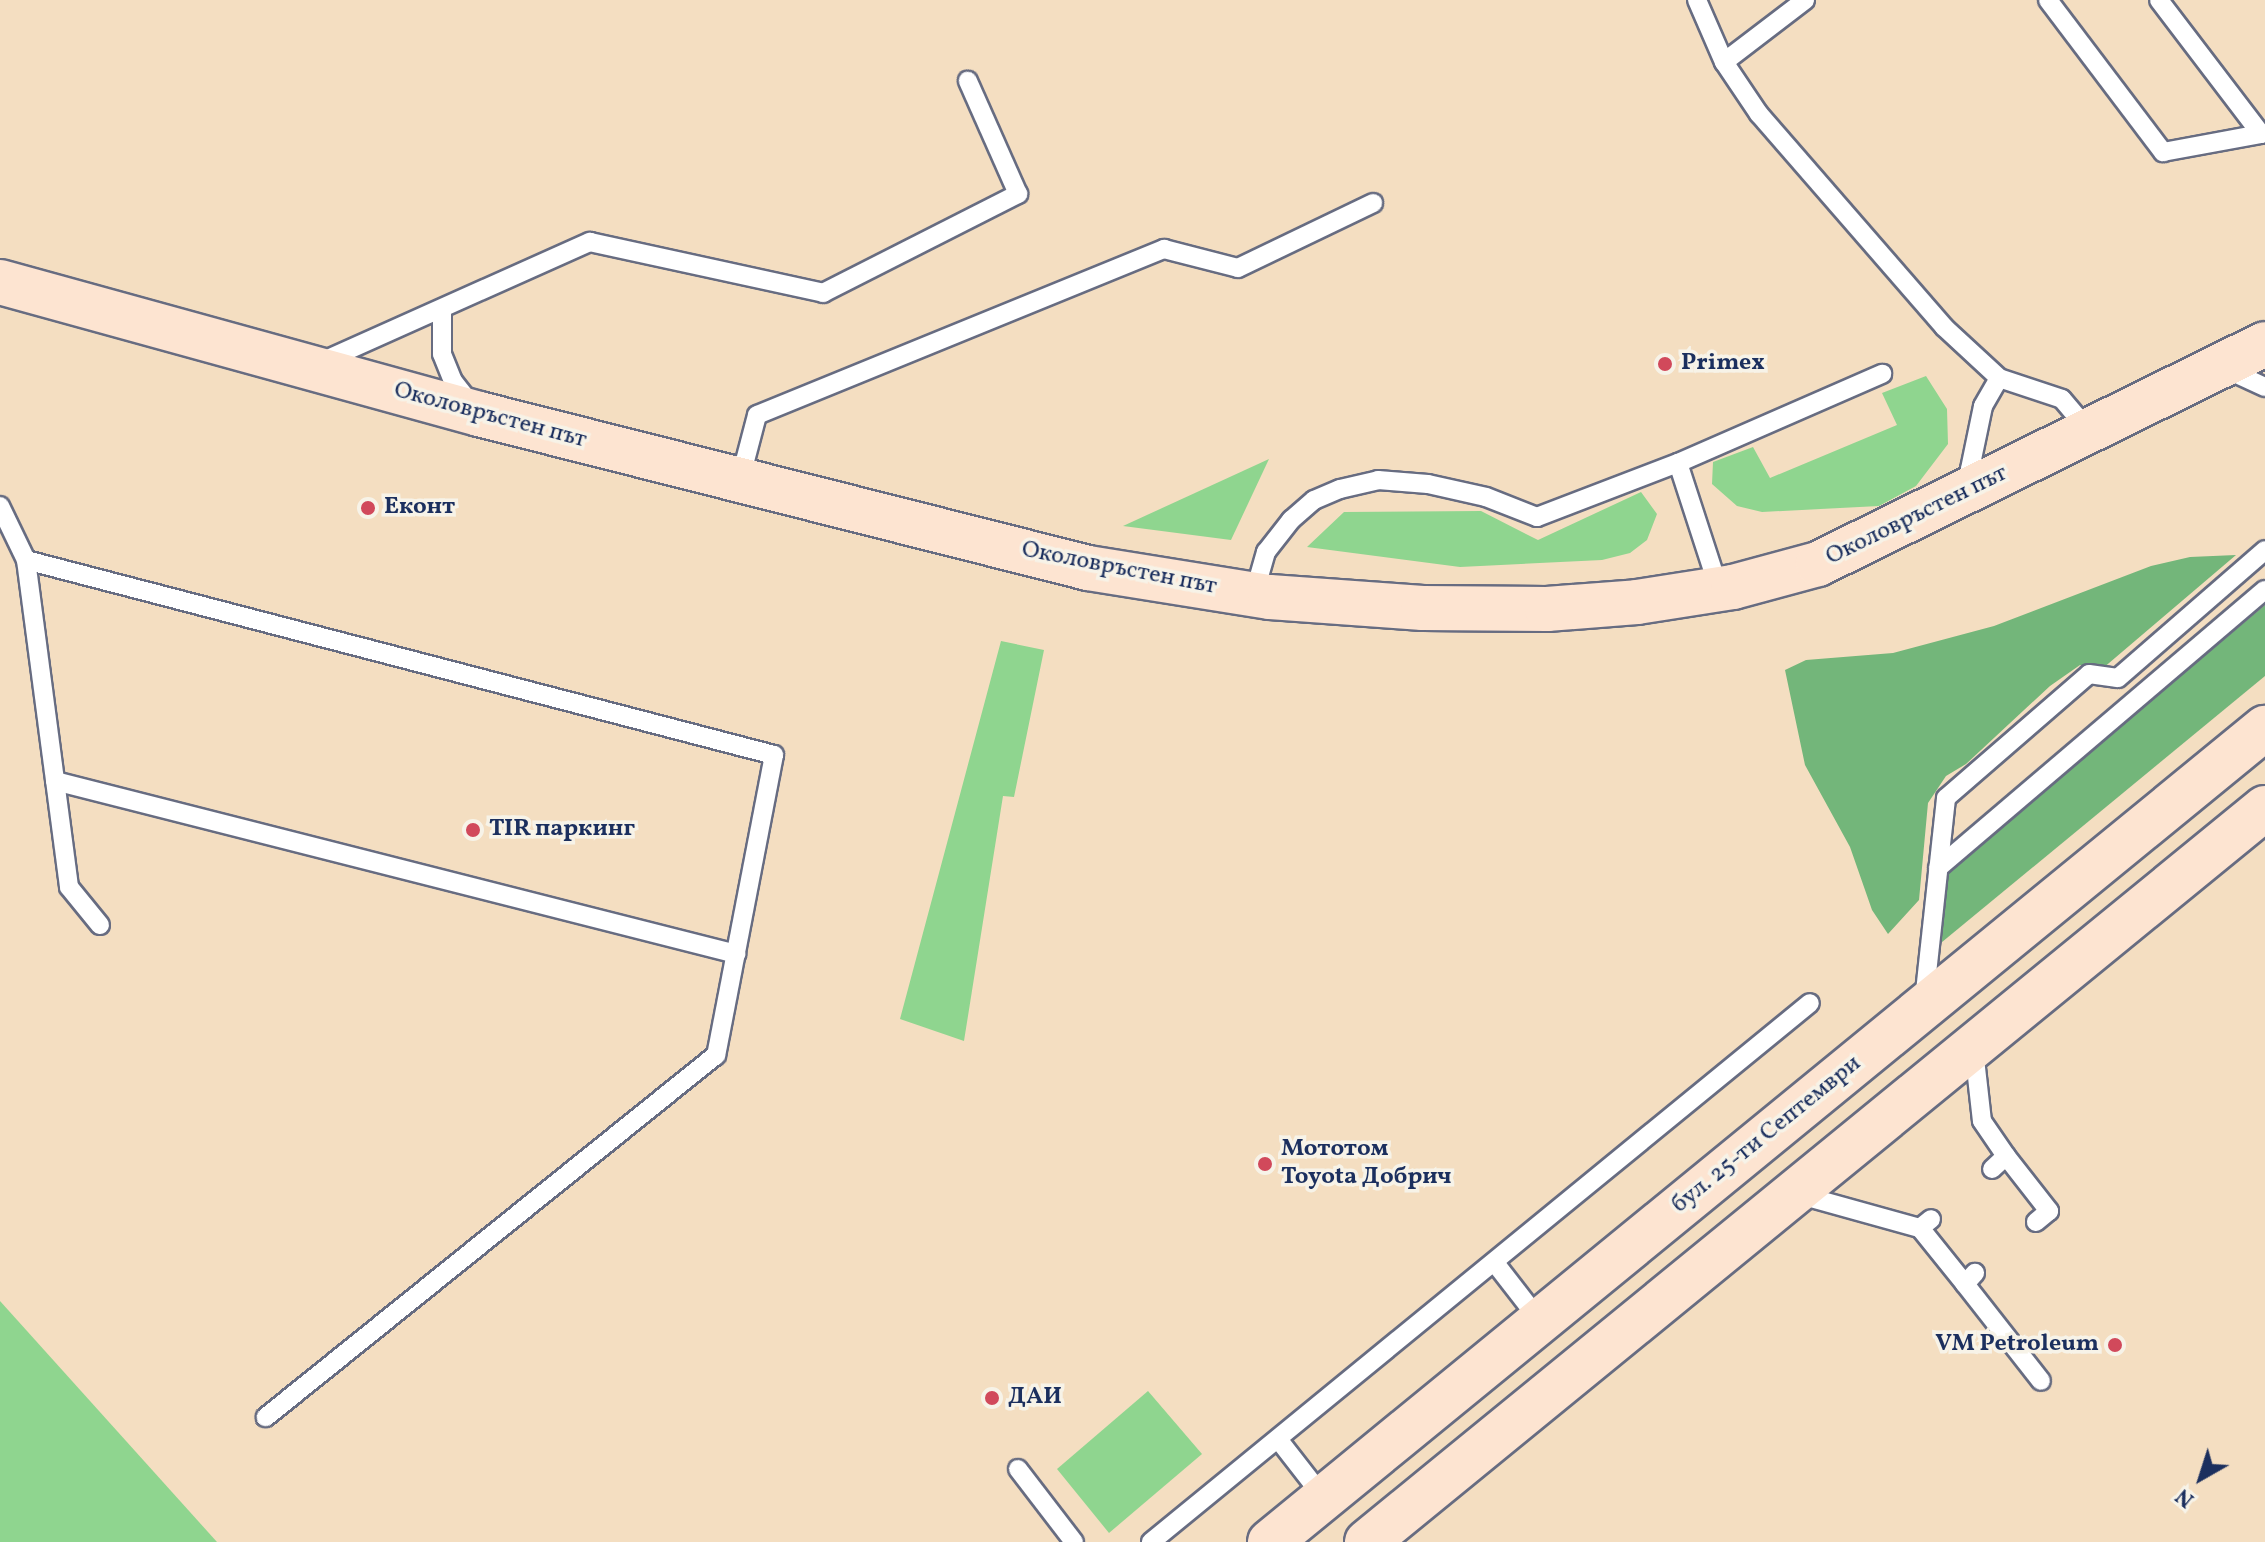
<!DOCTYPE html>
<html>
<head>
<meta charset="utf-8">
<style>
	body { margin:0 }
	#map { position:relative; width:2265px; height:1542px; overflow:hidden; background:#f4dec1; font-family:Vollkorn,serif }
	div>[style] { position:absolute }
	.green>* { inset:0; background:#8fd58f }
	.forest>* { inset:0; background:#73b67a }
	.roads { filter:drop-shadow(2px 0 #676c81) drop-shadow(-2px 0 #676c81) drop-shadow(0 2px #676c81) drop-shadow(0 -2px #676c81) }
	.service>* { height:18px; margin:-9px; padding:0 9px; transform-origin:9px; border-radius:9px; background:#fff }
	.secondary>* { height:44px; margin:-22px; padding:0 22px; transform-origin:22px; border-radius:22px; background:#fde4d1 }
	.dots>* { width:22px; height:22px; translate:-50% -50%; box-sizing:border-box; border:4px solid #f7f3e8; border-radius:50% }
	span { translate:-50% -50%; white-space:nowrap; text-align:center; line-height:1.15; -webkit-text-stroke:7px #f7f3e8; paint-order:stroke }
	.poi-label { font-size:24px; color:#1b2f5e; font-weight:700 }
	.left { translate:0 -50%; text-align:left }
	.right { translate:-100% -50%; text-align:right }
	.street-label { font-size:24px; color:#1b2f5e }
	.north { position:absolute; left:2161px; top:1438px; width:80px; height:80px; -webkit-text-stroke:6px #f7f3e8; paint-order:stroke; rotate:219deg; font-size:22px; font-weight:700; line-height:32px; text-align:center; color:#1b2f5e }
	.north::after { content:''; display:block; margin:auto; width:28px; height:36px; background:#1b2f5e; clip-path:polygon(50% 0,100% 100%,50% 72%,0 100%) }
</style>
</head>
<body>
<div id="map">
	<div class="green">
		<i style="clip-path:polygon(1926px 376px,1947px 409px,1948px 444px,1916px 486px,1879px 506px,1762px 512px,1737px 506px,1712px 484px,1713px 462px,1753px 447px,1770px 478px,1897px 425px,1882px 393px)"></i>
		<i style="clip-path:polygon(1269px 459px,1231px 540px,1123px 526px)"></i>
		<i style="clip-path:polygon(1641px 492px,1657px 514px,1647px 540px,1630px 553px,1602px 560px,1460px 567px,1307px 547px,1344px 512px,1481px 511px,1538px 540px)"></i>
		<i style="clip-path:polygon(1001px 641px,1044px 650px,1014px 797px,1003px 796px,964px 1041px,900px 1019px)"></i>
		<i style="clip-path:polygon(0 1301px,217px 1542px,0 1542px)"></i>
		<i style="clip-path:polygon(1148px 1391px,1202px 1454px,1109px 1533px,1057px 1469px)"></i>
	</div>
	<div class="forest">
		<i style="clip-path:polygon(2236px 555px,2102px 669px,2080px 665px,2050px 686px,1966px 764px,1946px 776px,1928px 803px,1919px 900px,1888px 934px,1872px 910px,1850px 847px,1805px 765px,1785px 670px,1806px 660px,1893px 653px,1994px 626px,2151px 566px,2190px 557px)"></i>
		<i style="clip-path:polygon(2265px 605px,2265px 676px,1936px 947px,1944px 873px)"></i>
	</div>
	<div class="roads">
		<div class="service">
			<i style="left:1697px;top:0;width:68px;rotate:66.5deg"></i>
			<i style="left:1724px;top:62px;width:63px;rotate:56.1deg"></i>
			<i style="left:1759px;top:114px;width:282px;rotate:49deg"></i>
			<i style="left:1944px;top:327px;width:75px;rotate:42.8deg"></i>
			<i style="left:1999px;top:378px;width:66px;rotate:18.4deg"></i>
			<i style="left:2062px;top:399px;width:42px;rotate:49.8deg"></i>
			<i style="left:2048px;top:0;width:191px;rotate:52.9deg"></i>
			<i style="left:2163px;top:152px;width:100px;rotate:-10.4deg"></i>
			<i style="left:2261px;top:134px;width:168px;rotate:-127.3deg"></i>
			<i style="left:1724px;top:62px;width:102px;rotate:-37.4deg"></i>
			<i style="left:442px;top:310px;width:44px;rotate:90deg"></i>
			<i style="left:442px;top:354px;width:29px;rotate:68deg"></i>
			<i style="left:453px;top:381px;width:28px;rotate:52deg"></i>
			<i style="left:319px;top:363px;width:297px;rotate:-24.1deg"></i>
			<i style="left:590px;top:242px;width:239px;rotate:12.3deg"></i>
			<i style="left:823px;top:293px;width:219px;rotate:-26.9deg"></i>
			<i style="left:1018px;top:194px;width:124px;rotate:-113.9deg"></i>
			<i style="left:2226px;top:369px;width:43px;rotate:24.8deg"></i>
			<i style="left:1678px;top:463px;width:223px;rotate:-23.6deg"></i>
			<i style="left:740px;top:480px;width:67px;rotate:-75.3deg"></i>
			<i style="left:757px;top:415px;width:440px;rotate:-22.2deg"></i>
			<i style="left:1164px;top:249px;width:76px;rotate:14.4deg"></i>
			<i style="left:1238px;top:268px;width:150px;rotate:-25.7deg"></i>
			<i style="left:1976px;top:484px;width:16px;rotate:-112deg"></i>
			<i style="left:1970px;top:469px;width:64px;rotate:-78.3deg"></i>
			<i style="left:1983px;top:406px;width:32px;rotate:-60deg"></i>
			<i style="left:0;top:506px;width:60px;rotate:64.3deg"></i>
			<i style="left:26px;top:560px;width:773px;rotate:14.61deg"></i>
			<i style="left:774px;top:755px;width:306px;rotate:100.9deg"></i>
			<i style="left:716px;top:1055px;width:578px;rotate:141.19deg"></i>
			<i style="left:26px;top:560px;width:330px;rotate:82.5deg"></i>
			<i style="left:69px;top:887px;width:49px;rotate:50.8deg"></i>
			<i style="left:1254px;top:594px;width:44px;rotate:-74.1deg"></i>
			<i style="left:1266px;top:552px;width:41px;rotate:-52deg"></i>
			<i style="left:1291px;top:520px;width:30px;rotate:-41deg"></i>
			<i style="left:1314px;top:500px;width:28px;rotate:-23deg"></i>
			<i style="left:1340px;top:489px;width:39px;rotate:-13deg"></i>
			<i style="left:1378px;top:480px;width:50px;rotate:4.6deg"></i>
			<i style="left:1428px;top:484px;width:59px;rotate:12.6deg"></i>
			<i style="left:1486px;top:497px;width:55px;rotate:21.4deg"></i>
			<i style="left:1537px;top:517px;width:151px;rotate:-21deg"></i>
			<i style="left:1678px;top:463px;width:133px;rotate:72deg"></i>
			<i style="left:55px;top:781px;width:703px;rotate:14.25deg"></i>
			<i style="left:1938px;top:868px;width:429px;rotate:-40.4deg"></i>
			<i style="left:1924px;top:1001px;width:204px;rotate:-83.8deg"></i>
			<i style="left:1946px;top:798px;width:189px;rotate:-40.9deg"></i>
			<i style="left:2089px;top:674px;width:29px;rotate:8deg"></i>
			<i style="left:2118px;top:678px;width:195px;rotate:-41deg"></i>
			<i style="left:1974px;top:1050px;width:71px;rotate:83.6deg"></i>
			<i style="left:1982px;top:1121px;width:42px;rotate:55.6deg"></i>
			<i style="left:2006px;top:1156px;width:19px;rotate:137deg"></i>
			<i style="left:2006px;top:1156px;width:70px;rotate:52deg"></i>
			<i style="left:2049px;top:1211px;width:17px;rotate:140deg"></i>
			<i style="left:1797px;top:1194px;width:128px;rotate:15.5deg"></i>
			<i style="left:1920px;top:1228px;width:14px;rotate:-39deg"></i>
			<i style="left:1920px;top:1228px;width:72px;rotate:51.2deg"></i>
			<i style="left:1965px;top:1284px;width:15px;rotate:-48deg"></i>
			<i style="left:1495px;top:1263px;width:73px;rotate:52.2deg"></i>
			<i style="left:1965px;top:1284px;width:123px;rotate:51.9deg"></i>
			<i style="left:1278px;top:1439px;width:75px;rotate:52.1deg"></i>
			<i style="left:1018px;top:1469px;width:92px;rotate:52.5deg"></i>
			<i style="left:1151px;top:1542px;width:851px;rotate:-39.28deg"></i>
		</div>
		<div class="secondary">
			<i style="left:0;top:282px;width:497px;rotate:15.4deg"></i>
			<i style="left:479px;top:414px;width:628px;rotate:14.19deg"></i>
			<i style="left:1088px;top:568px;width:184px;rotate:9.1deg"></i>
			<i style="left:1270px;top:597px;width:153px;rotate:4.1deg"></i>
			<i style="left:1423px;top:608px;width:124px;rotate:0.5deg"></i>
			<i style="left:1547px;top:609px;width:90px;rotate:-4.4deg"></i>
			<i style="left:1637px;top:602px;width:97px;rotate:-8.9deg"></i>
			<i style="left:1733px;top:587px;width:88px;rotate:-15.1deg"></i>
			<i style="left:1818px;top:564px;width:498px;rotate:-26.2deg"></i>
			<i style="left:1270px;top:1542px;width:1286px;rotate:-39.29deg"></i>
			<i style="left:1367px;top:1542px;width:1160px;rotate:-39.26deg"></i>
		</div>
	</div>
	<div class="dots">
		<i style="left:1665px;top:364px;background:#d1495b"></i>
		<i style="left:368px;top:508px;background:#d1495b"></i>
		<i style="left:473px;top:830px;background:#d1495b"></i>
		<i style="left:1265px;top:1164px;background:#d1495b"></i>
		<i style="left:2115px;top:1345px;background:#d1495b"></i>
		<i style="left:992px;top:1398px;background:#d1495b"></i>
	</div>
	<div class="poi-label">
		<span class="left" style="left:1681px;top:364px">Primex</span>
		<span class="left" style="left:384px;top:508px">Еконт</span>
		<span class="left" style="left:489px;top:830px">TIR паркинг</span>
		<span class="left" style="left:1281px;top:1164px">Мототом<br>Toyota Добрич</span>
		<span class="right" style="left:2099px;top:1345px">VM Petroleum</span>
		<span class="left" style="left:1008px;top:1398px">ДАИ</span>
	</div>
	<div class="street-label">
		<span style="left:490px;top:416px;rotate:15deg">Околовръстен път</span>
		<span style="left:1917px;top:516px;rotate:-26deg">Околовръстен път</span>
		<span style="left:1119px;top:569px;rotate:11deg">Околовръстен път</span>
		<span style="left:1767px;top:1135px;rotate:-39deg">бул. 25-ти Септември</span>
	</div>
	<div class="north">N</div>
</div>
</body>
</html>
